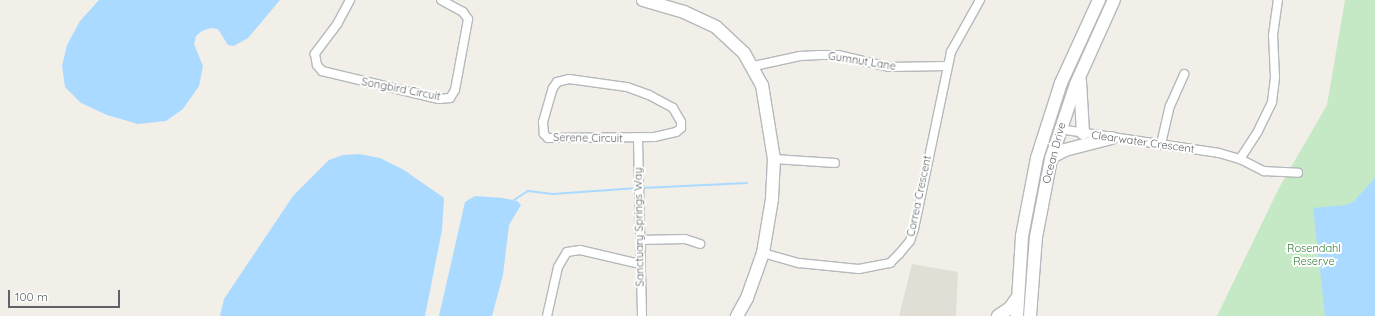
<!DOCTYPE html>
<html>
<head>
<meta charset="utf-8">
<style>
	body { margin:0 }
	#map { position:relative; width:1375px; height:316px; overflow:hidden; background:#f1efe8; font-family:Quicksand,sans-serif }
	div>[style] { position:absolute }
	.education>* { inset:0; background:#e1ded6 }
	.green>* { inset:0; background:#c5e8c5 }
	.water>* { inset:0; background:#aadaff }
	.stream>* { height:2px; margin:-1px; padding:0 1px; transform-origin:1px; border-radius:1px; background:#aadaff }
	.roads { filter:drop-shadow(1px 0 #b5b8bc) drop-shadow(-1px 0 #b5b8bc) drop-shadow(0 1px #b5b8bc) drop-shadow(0 -1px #b5b8bc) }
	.street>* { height:8px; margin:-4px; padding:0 4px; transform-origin:4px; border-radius:4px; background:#fff }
	.secondary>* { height:12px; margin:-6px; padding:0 6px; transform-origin:6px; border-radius:6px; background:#fff }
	span { translate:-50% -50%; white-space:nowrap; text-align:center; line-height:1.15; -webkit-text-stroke:4px #fff; paint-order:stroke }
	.street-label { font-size:11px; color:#5f6368 }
	.park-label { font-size:11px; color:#348238 }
	.scale { position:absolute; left:8px; top:290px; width:112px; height:18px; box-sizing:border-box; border:2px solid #5f6368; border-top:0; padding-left:5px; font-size:12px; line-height:14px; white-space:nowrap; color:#5f6368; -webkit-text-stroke:3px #fff; paint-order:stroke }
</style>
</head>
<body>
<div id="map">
	<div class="education">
		<i style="clip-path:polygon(912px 264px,958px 272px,956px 316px,899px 316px)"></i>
	</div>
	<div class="green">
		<i style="clip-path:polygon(1345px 0,1375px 0,1375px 316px,1217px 316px,1279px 188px,1327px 105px)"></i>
	</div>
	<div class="water">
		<i style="clip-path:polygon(99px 0,280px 0,248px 38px,234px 46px,228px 45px,218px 29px,211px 28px,202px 31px,196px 36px,194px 44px,203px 66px,199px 86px,183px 109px,166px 121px,138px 124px,107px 115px,81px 103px,65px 87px,62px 66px,67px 45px,80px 21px)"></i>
		<i style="clip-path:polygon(359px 154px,380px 158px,404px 170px,444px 198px,442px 230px,425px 316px,220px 316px,224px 299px,293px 196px,329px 160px,343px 155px)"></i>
		<i style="clip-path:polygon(1375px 178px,1375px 316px,1325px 316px,1313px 208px,1346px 205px,1354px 201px)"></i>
		<i style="clip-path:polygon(475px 196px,503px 198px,517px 201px,521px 205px,509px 225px,503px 275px,492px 316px,439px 316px,465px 202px)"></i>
	</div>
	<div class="stream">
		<i style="left:642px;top:188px;width:105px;rotate:-2.7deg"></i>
		<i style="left:514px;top:200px;width:17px;rotate:-33deg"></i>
		<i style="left:528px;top:191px;width:25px;rotate:7deg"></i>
		<i style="left:553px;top:194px;width:85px;rotate:-4deg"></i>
	</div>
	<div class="roads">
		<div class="street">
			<i style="left:350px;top:0;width:26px;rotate:118deg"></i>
			<i style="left:338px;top:23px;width:39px;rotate:127deg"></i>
			<i style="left:315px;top:54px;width:11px;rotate:80deg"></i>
			<i style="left:317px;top:65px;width:8px;rotate:50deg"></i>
			<i style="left:322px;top:71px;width:120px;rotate:13.5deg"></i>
			<i style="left:439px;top:99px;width:11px;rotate:-5deg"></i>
			<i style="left:450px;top:98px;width:9px;rotate:-58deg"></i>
			<i style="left:455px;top:90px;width:72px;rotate:-79.6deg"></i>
			<i style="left:468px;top:19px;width:9px;rotate:-126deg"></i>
			<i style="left:463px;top:12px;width:25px;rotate:-151deg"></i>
			<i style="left:754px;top:66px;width:47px;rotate:-12.3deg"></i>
			<i style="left:800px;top:56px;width:20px;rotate:-3deg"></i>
			<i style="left:820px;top:55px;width:18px"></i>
			<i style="left:838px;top:55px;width:52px;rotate:13.2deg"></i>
			<i style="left:889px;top:67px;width:58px;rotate:-1deg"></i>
			<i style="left:569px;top:79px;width:59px;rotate:7.9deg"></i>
			<i style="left:627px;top:87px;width:23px;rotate:20deg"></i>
			<i style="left:649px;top:95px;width:27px;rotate:28deg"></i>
			<i style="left:673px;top:108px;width:16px;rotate:60deg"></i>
			<i style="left:681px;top:122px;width:6px;rotate:90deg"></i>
			<i style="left:681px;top:128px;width:6px;rotate:141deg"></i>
			<i style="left:676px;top:132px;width:22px;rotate:167deg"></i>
			<i style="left:655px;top:137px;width:107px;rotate:179.5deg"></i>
			<i style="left:548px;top:138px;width:6px;rotate:-135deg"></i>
			<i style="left:544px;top:134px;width:12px;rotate:-95deg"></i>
			<i style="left:543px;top:122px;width:35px;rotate:-74deg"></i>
			<i style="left:553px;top:88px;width:7px;rotate:-56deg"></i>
			<i style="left:557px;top:82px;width:12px;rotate:-14deg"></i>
			<i style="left:1059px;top:129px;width:162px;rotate:8.5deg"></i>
			<i style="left:1219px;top:153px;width:22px;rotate:16deg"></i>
			<i style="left:1240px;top:159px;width:33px;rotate:-57deg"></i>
			<i style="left:1258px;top:131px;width:32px;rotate:-64deg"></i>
			<i style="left:1272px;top:102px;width:25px;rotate:-83deg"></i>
			<i style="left:1275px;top:77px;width:42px;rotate:-92.7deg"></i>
			<i style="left:1273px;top:35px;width:35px;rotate:-82deg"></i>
			<i style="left:638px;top:139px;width:177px;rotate:88.7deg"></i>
			<i style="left:1161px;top:144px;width:39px;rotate:-77deg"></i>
			<i style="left:1170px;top:106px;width:35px;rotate:-66deg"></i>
			<i style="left:774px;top:159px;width:61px;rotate:3.8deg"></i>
			<i style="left:1240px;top:159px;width:27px;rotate:27deg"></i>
			<i style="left:1264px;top:171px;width:34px;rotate:3deg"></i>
			<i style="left:640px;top:240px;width:45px;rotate:-1.3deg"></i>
			<i style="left:685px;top:239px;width:16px;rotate:18deg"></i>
			<i style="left:763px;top:253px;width:37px;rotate:16deg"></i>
			<i style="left:799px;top:263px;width:60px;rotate:5.7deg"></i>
			<i style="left:859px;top:269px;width:32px;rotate:-11deg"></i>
			<i style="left:890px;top:263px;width:13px;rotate:-45deg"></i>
			<i style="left:899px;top:254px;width:17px;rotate:-50deg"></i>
			<i style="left:910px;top:241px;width:13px;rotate:-72deg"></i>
			<i style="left:914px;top:229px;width:181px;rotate:-78.2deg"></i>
			<i style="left:951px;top:52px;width:60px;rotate:-60.9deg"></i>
			<i style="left:547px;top:316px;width:50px;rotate:-77.3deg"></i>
			<i style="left:558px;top:267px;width:17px;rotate:-59deg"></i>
			<i style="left:567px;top:252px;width:13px;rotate:-9deg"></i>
			<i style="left:580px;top:250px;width:62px;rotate:13.1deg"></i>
		</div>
		<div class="secondary">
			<i style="left:643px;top:0;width:43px;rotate:16.3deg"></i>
			<i style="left:684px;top:12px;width:35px;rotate:25deg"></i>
			<i style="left:716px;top:27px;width:38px;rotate:43deg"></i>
			<i style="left:744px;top:53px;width:37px;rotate:61deg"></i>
			<i style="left:762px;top:85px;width:75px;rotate:80.8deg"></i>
			<i style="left:774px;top:159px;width:40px;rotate:92.9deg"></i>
			<i style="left:772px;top:199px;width:55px;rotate:99.5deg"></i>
			<i style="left:763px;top:253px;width:48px;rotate:109.6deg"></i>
			<i style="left:747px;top:298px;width:21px;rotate:119deg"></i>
			<i style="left:1080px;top:81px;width:52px;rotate:86.7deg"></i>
			<i style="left:1052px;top:157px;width:15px;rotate:-28deg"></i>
			<i style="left:1065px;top:150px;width:48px;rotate:-14.6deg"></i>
			<i style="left:998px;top:316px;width:14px;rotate:-34deg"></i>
			<i style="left:1010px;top:308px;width:12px;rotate:-55deg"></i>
			<i style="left:1017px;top:316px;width:80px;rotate:-86.4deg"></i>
			<i style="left:1022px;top:236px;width:79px;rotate:-79.1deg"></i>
			<i style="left:1037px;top:158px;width:79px;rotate:-72.3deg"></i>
			<i style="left:1061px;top:83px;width:91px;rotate:-65.4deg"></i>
			<i style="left:1030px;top:316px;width:79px;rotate:-85.7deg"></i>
			<i style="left:1036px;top:237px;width:79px;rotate:-79.1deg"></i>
			<i style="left:1051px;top:159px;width:79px;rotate:-71.6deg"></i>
			<i style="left:1076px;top:84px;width:92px;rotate:-65.7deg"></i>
		</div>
	</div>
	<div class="street-label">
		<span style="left:862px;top:61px;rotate:9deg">Gumnut Lane</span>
		<span style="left:401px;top:89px;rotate:11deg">Songbird Circuit</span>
		<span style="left:588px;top:138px;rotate:1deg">Serene Circuit</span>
		<span style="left:1143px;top:142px;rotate:8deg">Clearwater Crescent</span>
		<span style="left:1054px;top:153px;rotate:-75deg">Ocean Drive</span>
		<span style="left:919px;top:196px;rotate:-78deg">Correa Crescent</span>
		<span style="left:639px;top:227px;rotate:-91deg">Sanctuary Springs Way</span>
	</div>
	<div class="park-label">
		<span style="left:1314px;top:255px">Rosendahl<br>Reserve</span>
	</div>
	<div class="scale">100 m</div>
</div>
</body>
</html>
